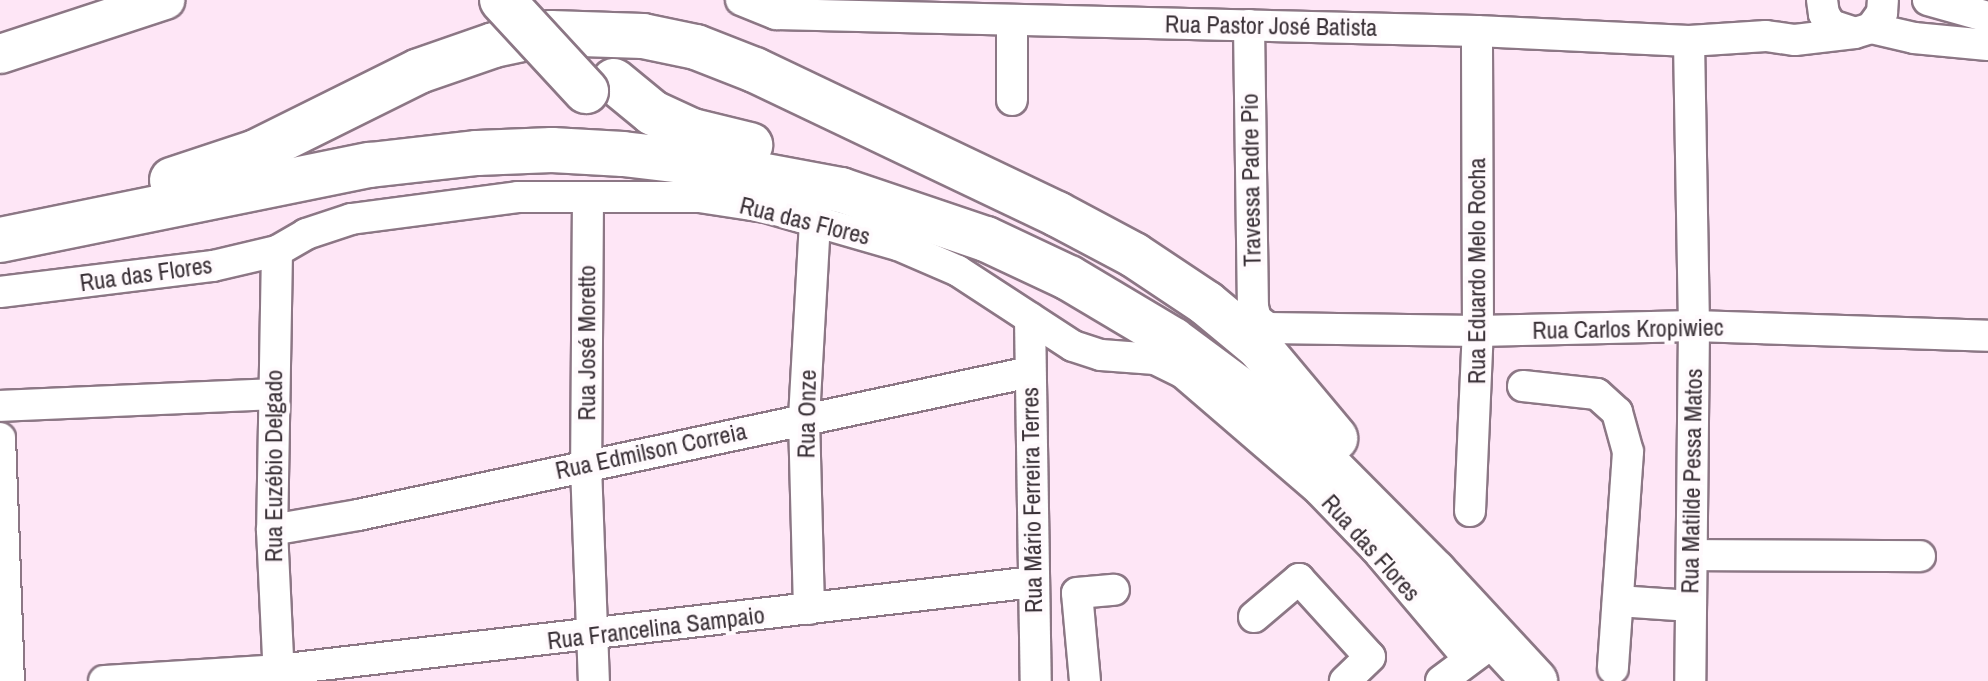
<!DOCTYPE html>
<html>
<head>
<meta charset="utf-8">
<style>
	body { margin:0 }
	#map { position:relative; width:1988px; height:681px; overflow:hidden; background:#fee6f6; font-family:"Archivo Narrow",sans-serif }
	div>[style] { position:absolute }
	.roads { filter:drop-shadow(2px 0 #8c7785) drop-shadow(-2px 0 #8c7785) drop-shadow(0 2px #8c7785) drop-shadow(0 -2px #8c7785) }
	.minor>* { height:30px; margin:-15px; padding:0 15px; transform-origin:15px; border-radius:15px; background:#fff }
	.major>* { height:38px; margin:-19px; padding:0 19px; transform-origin:19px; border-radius:19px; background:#fff }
	.highway>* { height:44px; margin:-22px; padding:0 22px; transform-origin:22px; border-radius:22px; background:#fff }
	.bridges { filter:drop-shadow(2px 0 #8c7785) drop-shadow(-2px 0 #8c7785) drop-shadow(0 2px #8c7785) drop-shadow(0 -2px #8c7785) }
	.highway-bridge>* { height:44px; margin:-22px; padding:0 22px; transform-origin:22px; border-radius:22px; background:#fff }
	span { translate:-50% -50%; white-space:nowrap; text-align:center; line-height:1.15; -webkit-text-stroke:8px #fffafd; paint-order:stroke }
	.street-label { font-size:24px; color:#3a3137 }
</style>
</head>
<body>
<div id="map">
	<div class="roads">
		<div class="minor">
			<i style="left:741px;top:0;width:38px;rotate:22deg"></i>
			<i style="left:776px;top:14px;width:701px;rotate:1.39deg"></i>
			<i style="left:1477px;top:31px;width:212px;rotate:2.7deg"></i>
			<i style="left:1689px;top:41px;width:77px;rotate:-3.7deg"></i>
			<i style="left:1766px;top:36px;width:29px;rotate:8deg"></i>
			<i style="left:1795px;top:40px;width:60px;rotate:-6.7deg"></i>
			<i style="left:1822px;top:0;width:14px;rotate:82deg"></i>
			<i style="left:1824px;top:14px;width:13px;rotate:58deg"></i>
			<i style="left:1831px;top:25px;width:25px;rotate:18deg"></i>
			<i style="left:1855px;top:33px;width:17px;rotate:-17deg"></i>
			<i style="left:1871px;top:28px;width:19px;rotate:-54deg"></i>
			<i style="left:1882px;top:13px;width:13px;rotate:-86deg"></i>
			<i style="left:1928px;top:0;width:62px;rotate:15.8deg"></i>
			<i style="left:1249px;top:25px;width:282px;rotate:89.2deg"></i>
			<i style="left:1253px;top:307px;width:12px;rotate:76deg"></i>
			<i style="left:1256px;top:319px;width:15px;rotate:37deg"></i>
			<i style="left:1268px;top:328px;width:210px;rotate:0.8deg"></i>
			<i style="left:1478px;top:331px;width:216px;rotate:-1.3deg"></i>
			<i style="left:1694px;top:326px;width:294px;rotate:1.9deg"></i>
			<i style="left:1871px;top:28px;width:44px;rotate:13.1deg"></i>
			<i style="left:1914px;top:38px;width:74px;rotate:5.4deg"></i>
			<i style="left:1689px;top:41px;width:285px;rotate:89deg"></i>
			<i style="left:1694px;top:326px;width:355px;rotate:90.6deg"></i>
			<i style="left:1012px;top:100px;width:80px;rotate:-90deg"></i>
			<i style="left:588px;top:197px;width:269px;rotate:90.4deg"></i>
			<i style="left:586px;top:466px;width:215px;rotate:87.9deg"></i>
			<i style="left:277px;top:251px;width:279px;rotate:91deg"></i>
			<i style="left:272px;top:530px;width:151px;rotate:87.3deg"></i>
			<i style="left:0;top:292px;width:215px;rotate:-7deg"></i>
			<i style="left:213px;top:266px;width:66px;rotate:-13.2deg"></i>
			<i style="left:277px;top:251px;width:34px;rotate:-30deg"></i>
			<i style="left:306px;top:234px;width:47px;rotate:-18.4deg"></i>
			<i style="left:351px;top:219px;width:168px;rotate:-7.5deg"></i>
			<i style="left:518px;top:197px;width:181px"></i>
			<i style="left:699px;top:197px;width:68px;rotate:8.5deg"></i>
			<i style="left:766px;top:207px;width:137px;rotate:16.1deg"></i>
			<i style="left:898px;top:245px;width:65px;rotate:23.4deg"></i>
			<i style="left:958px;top:271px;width:137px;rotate:33.1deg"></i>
			<i style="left:1073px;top:346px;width:29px;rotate:18deg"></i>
			<i style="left:1101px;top:355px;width:54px;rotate:4.2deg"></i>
			<i style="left:1155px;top:359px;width:30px;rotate:26deg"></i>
			<i style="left:1182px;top:372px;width:181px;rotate:40.7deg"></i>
			<i style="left:1319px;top:490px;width:82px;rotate:46deg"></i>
			<i style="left:1376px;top:549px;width:144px;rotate:49.8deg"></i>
			<i style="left:1030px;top:318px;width:363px;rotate:89.1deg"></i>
			<i style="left:1523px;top:386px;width:74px;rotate:6.2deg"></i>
			<i style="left:1597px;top:394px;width:27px;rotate:42deg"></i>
			<i style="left:1617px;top:412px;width:41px;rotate:74.6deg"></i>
			<i style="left:1628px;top:452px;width:217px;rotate:94deg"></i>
			<i style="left:0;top:406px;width:273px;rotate:-2.5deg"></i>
			<i style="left:0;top:438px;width:243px;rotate:87.9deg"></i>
			<i style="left:1470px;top:511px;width:180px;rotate:-87.5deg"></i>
			<i style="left:1478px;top:331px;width:300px;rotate:-90.2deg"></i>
			<i style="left:272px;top:530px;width:87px;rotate:-9.9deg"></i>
			<i style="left:358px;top:515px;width:687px;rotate:-12.01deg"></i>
			<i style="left:1692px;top:555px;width:228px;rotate:0.3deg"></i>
			<i style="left:1618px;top:601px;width:73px;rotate:3.9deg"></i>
			<i style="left:809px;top:609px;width:191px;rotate:-91.5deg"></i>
			<i style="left:804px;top:418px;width:199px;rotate:-86.8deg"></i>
			<i style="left:1254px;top:617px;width:59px;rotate:-40.2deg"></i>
			<i style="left:1299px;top:579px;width:105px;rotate:47.7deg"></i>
			<i style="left:1370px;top:657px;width:35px;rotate:136deg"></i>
			<i style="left:104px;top:681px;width:174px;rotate:-3.6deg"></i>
			<i style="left:278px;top:670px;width:761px;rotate:-6.64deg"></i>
			<i style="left:1085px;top:681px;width:88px;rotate:-95.2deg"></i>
			<i style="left:1077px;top:593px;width:37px;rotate:-5deg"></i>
			<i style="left:1441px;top:681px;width:54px;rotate:-36.7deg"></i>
		</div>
		<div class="major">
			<i style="left:0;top:54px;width:174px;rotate:-18.1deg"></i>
		</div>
		<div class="highway">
			<i style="left:614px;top:81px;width:50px;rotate:39.4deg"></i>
			<i style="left:653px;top:113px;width:43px;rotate:24.8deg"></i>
			<i style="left:692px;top:131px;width:60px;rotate:13.6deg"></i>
			<i style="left:172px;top:180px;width:89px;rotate:-18.4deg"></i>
			<i style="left:256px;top:152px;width:182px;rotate:-26.4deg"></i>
			<i style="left:419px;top:71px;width:79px;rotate:-19.1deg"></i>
			<i style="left:494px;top:45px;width:58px;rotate:-11.9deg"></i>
			<i style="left:551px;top:33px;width:92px;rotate:1.9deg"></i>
			<i style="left:643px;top:36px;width:54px;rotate:11.7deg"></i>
			<i style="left:696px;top:47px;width:63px;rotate:21.3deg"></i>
			<i style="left:755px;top:70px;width:335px;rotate:25.5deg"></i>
			<i style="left:1057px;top:214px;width:87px;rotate:28deg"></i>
			<i style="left:1134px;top:255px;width:87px;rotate:33.7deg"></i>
			<i style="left:1206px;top:303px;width:69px;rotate:39.7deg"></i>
			<i style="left:1259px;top:347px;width:119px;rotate:50.1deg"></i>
			<i style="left:0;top:240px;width:378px;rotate:-11.5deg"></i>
			<i style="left:370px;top:165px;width:108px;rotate:-6.4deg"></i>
			<i style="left:477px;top:153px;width:75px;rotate:-2.3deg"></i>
			<i style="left:552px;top:150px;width:71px;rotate:3.2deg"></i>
			<i style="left:623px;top:154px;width:68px;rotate:6.7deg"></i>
			<i style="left:691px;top:162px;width:153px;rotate:10.6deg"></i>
			<i style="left:841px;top:190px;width:153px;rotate:18.7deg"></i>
			<i style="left:986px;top:239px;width:92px;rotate:25.2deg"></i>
			<i style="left:1069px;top:278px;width:121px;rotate:30.8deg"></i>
			<i style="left:1173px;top:340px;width:144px;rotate:36.6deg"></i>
			<i style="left:1289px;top:426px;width:206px;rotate:45.2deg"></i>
			<i style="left:1434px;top:572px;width:149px;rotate:47.2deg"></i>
		</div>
	</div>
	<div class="bridges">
		<div class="highway-bridge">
			<i style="left:502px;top:0;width:124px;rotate:47.3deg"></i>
		</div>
	</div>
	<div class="street-label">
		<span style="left:1271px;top:26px;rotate:1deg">Rua Pastor José Batista</span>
		<span style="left:1251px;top:180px;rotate:-91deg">Travessa Padre Pio</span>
		<span style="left:805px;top:221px;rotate:14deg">Rua das Flores</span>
		<span style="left:1477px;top:271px;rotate:-90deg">Rua Eduardo Melo Rocha</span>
		<span style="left:146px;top:274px;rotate:-8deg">Rua das Flores</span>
		<span style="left:1628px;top:329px;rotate:-1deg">Rua Carlos Kropiwiec</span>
		<span style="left:587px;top:343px;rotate:-90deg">Rua José Moretto</span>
		<span style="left:807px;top:414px;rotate:-89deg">Rua Onze</span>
		<span style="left:651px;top:451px;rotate:-12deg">Rua Edmilson Correia</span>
		<span style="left:274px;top:466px;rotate:-90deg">Rua Euzébio Delgado</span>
		<span style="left:1692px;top:481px;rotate:-89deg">Rua Matilde Pessa Matos</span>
		<span style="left:1032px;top:500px;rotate:-91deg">Rua Mário Ferreira Terres</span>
		<span style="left:1371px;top:548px;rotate:48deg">Rua das Flores</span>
		<span style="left:656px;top:628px;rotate:-7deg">Rua Francelina Sampaio</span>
	</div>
</div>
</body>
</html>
